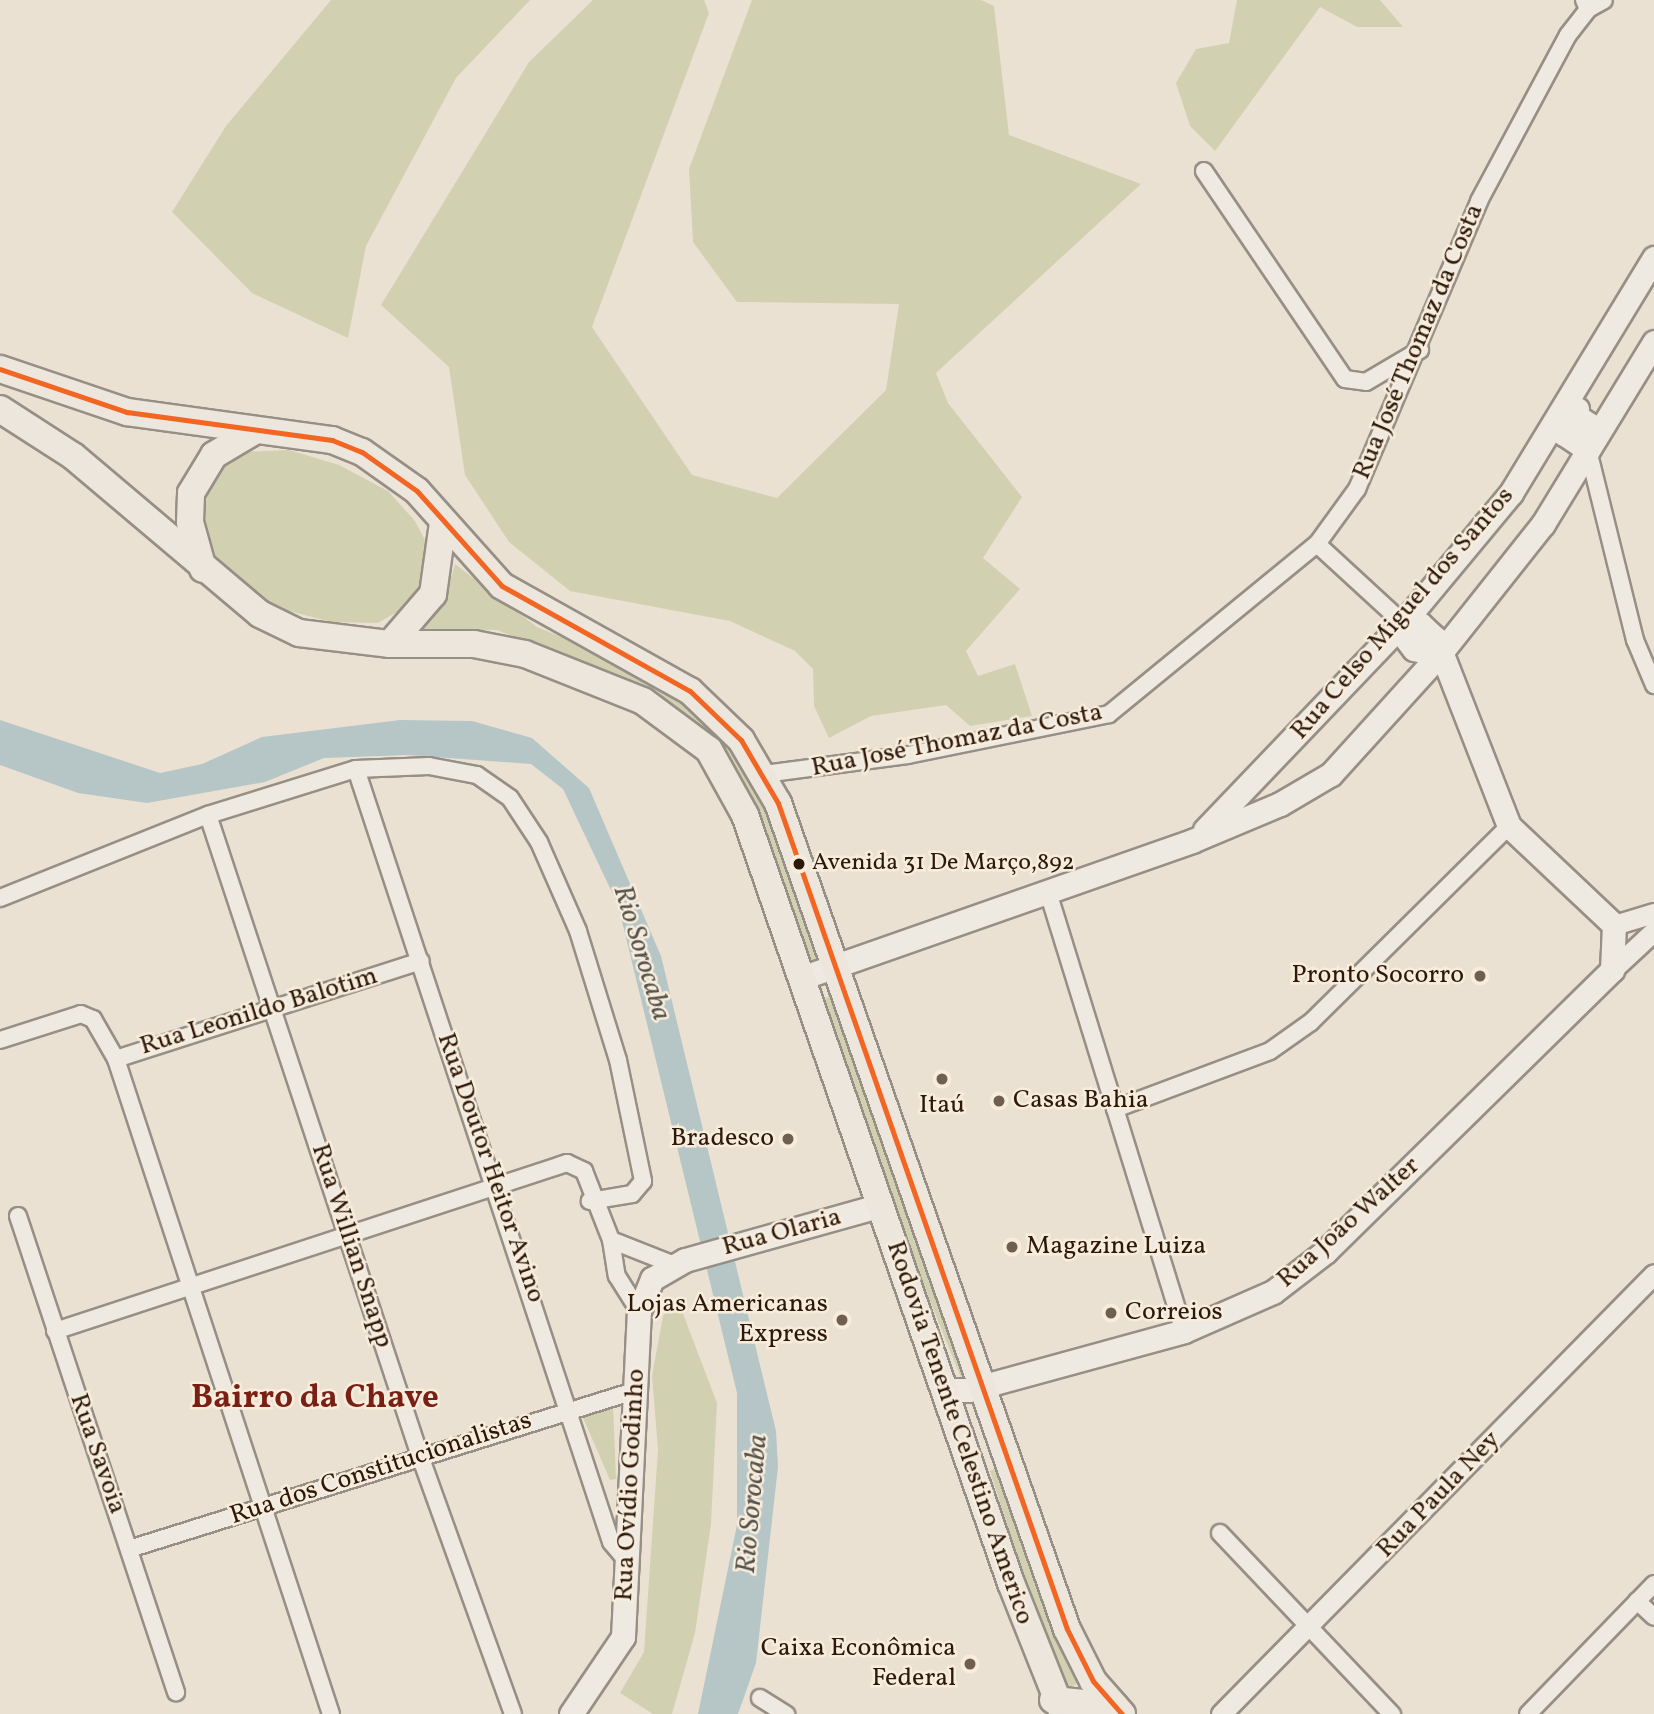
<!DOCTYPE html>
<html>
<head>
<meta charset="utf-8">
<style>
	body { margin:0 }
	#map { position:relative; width:1654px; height:1714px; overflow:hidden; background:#ebe1d3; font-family:Vollkorn,serif }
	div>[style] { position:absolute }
	.green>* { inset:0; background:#d1d1b1 }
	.water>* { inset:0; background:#b6c6c6 }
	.roads { filter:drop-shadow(2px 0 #978f85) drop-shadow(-2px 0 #978f85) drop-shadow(0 2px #978f85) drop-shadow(0 -2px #978f85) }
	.minor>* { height:16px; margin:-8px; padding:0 8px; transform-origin:8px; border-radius:8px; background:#eeeae2 }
	.tertiary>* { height:19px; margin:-9.5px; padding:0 9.5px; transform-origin:9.5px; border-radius:9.5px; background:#eeeae2 }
	.secondary>* { height:23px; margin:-11.5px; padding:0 11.5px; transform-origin:11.5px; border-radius:11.5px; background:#eeeae2 }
	.trunk>* { height:26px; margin:-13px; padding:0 13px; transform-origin:13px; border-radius:13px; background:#ece6dd }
	.bus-1>* { height:5px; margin:-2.5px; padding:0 2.5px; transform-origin:2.5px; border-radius:2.5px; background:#f26522 }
	.dots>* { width:19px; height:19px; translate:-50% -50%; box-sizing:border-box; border:4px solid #f8eddc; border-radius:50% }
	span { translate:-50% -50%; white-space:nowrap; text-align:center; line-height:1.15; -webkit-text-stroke:5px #f8eddc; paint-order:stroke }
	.bus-label { font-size:24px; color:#2c190c }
	.left { translate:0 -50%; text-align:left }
	.street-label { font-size:26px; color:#2c190c }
	.poi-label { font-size:26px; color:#2c190c }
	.right { translate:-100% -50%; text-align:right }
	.water-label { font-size:28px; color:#55524b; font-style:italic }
	.district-label { font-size:33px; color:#7a1f14; font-weight:700 }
</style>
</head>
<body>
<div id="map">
	<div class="green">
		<i style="clip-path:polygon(331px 0,530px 0,456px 78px,366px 246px,348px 338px,252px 293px,172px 212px,226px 126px)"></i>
		<i style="clip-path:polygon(593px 0,704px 0,709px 13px,592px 327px,692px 475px,777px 498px,886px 390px,899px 304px,737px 302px,693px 242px,689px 169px,752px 0,981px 0,994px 6px,1009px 135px,1141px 184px,936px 373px,948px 403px,1022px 497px,983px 558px,1020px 589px,966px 651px,978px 676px,1015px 664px,1032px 716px,970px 726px,946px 705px,871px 716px,829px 738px,814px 706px,813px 669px,795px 651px,730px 621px,570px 591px,509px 542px,465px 475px,449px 367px,381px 305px,529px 62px)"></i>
		<i style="clip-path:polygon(1237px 0,1380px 0,1403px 27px,1357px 27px,1320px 7px,1215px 151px,1190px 126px,1176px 83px,1196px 49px,1229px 43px)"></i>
		<i style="clip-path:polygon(289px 450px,339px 465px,388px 491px,415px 521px,427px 544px,422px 586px,402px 609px,378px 623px,332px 622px,277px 608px,214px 558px,197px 512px,206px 483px,240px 452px)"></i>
		<i style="clip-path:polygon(455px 564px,537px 627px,607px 656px,711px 718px,767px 791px,821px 958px,806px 965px,723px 752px,699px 724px,665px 699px,497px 630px,418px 629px,444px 602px)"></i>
		<i style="clip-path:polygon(836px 989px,964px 1360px,961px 1378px,904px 1236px,823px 1001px)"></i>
		<i style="clip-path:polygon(677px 1298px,717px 1403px,711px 1524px,695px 1633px,672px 1714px,653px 1714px,620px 1693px,644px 1652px,658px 1450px,652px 1376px,663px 1316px)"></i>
		<i style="clip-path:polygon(613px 1405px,616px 1479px,610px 1480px,581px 1413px)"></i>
		<i style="clip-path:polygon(998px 1467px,1042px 1597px,1083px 1681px,1060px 1692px,990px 1471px)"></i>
	</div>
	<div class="water">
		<i style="clip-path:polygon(0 720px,160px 773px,202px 764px,262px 737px,400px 720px,472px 721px,532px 738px,589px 788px,661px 956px,776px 1431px,778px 1467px,756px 1663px,738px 1714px,698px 1714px,737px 1525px,737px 1393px,618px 905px,563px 789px,531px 764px,408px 755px,324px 758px,265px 782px,147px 803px,78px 793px,0 765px)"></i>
	</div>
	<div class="roads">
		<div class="minor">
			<i style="left:1588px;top:9px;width:18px;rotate:-29deg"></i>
			<i style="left:1204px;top:171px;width:251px;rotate:55.9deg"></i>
			<i style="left:1345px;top:379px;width:21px;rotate:8deg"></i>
			<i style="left:1366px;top:382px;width:63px;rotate:-30.7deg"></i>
			<i style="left:1588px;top:450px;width:196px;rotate:76.1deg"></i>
			<i style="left:1635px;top:640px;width:49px;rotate:67.1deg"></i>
			<i style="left:1317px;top:544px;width:117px;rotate:42.6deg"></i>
			<i style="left:356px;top:769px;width:814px;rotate:71.74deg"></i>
			<i style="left:611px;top:1542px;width:26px;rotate:50deg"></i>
			<i style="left:764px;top:774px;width:145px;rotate:-7.5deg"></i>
			<i style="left:908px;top:755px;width:205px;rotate:-11.5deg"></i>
			<i style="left:1109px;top:714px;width:269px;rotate:-39.3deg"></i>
			<i style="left:1317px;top:544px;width:68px;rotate:-54deg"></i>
			<i style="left:1357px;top:489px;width:313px;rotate:-67deg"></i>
			<i style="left:1479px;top:201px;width:188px;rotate:-61.8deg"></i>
			<i style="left:1568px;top:35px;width:33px;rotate:-52deg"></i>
			<i style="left:1588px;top:9px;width:10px;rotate:-114deg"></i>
			<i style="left:208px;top:815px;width:672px;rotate:71.7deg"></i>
			<i style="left:419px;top:1453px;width:277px;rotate:70.2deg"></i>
			<i style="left:1048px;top:892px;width:460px;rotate:72.8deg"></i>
			<i style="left:0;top:898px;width:224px;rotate:-21.8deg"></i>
			<i style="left:208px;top:815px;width:155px;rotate:-17.3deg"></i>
			<i style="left:356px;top:769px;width:73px;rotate:-2.4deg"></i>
			<i style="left:429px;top:766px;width:49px;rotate:10.6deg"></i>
			<i style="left:477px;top:775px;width:40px;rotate:34.9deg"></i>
			<i style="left:510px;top:798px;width:53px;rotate:56.6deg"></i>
			<i style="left:539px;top:842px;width:97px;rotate:66.3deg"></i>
			<i style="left:578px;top:931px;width:135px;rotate:72.8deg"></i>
			<i style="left:618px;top:1060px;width:124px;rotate:78.3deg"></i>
			<i style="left:643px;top:1181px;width:17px;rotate:130deg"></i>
			<i style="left:632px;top:1194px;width:43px;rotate:170.5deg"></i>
			<i style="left:0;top:1040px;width:85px;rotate:-17.8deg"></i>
			<i style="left:81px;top:1014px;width:13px;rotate:23deg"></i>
			<i style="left:93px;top:1019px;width:46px;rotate:60.1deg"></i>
			<i style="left:116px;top:1059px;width:689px;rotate:71.83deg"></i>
			<i style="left:116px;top:1059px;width:320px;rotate:-17.8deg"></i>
			<i style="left:1115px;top:1109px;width:165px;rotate:-20.5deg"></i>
			<i style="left:1270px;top:1051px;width:50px;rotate:-35.3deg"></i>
			<i style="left:1311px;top:1022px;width:279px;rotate:-44.7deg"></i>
			<i style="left:18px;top:1216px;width:502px;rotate:71.64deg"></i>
			<i style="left:611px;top:1240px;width:68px;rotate:21.6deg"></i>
			<i style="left:55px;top:1331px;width:539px;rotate:-18.17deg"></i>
			<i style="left:567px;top:1163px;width:19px;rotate:25deg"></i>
			<i style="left:584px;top:1171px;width:74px;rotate:68.6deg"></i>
			<i style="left:611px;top:1240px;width:36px;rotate:81deg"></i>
			<i style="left:617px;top:1276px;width:41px;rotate:57.8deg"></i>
			<i style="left:1220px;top:1533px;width:250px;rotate:46.5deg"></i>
			<i style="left:129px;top:1549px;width:529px;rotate:-17.37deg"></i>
			<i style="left:1637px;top:1601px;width:23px;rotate:43deg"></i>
			<i style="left:760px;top:1698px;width:31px;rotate:32deg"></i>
			<i style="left:1528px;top:1714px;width:181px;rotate:-45.9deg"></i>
		</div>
		<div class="tertiary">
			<i style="left:1614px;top:925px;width:42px;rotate:-16.7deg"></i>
			<i style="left:1612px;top:970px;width:57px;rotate:-42.9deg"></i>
			<i style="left:1221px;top:1714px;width:617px;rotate:-45.46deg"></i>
		</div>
		<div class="secondary">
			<i style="left:1559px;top:417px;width:19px"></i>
			<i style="left:1578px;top:417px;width:14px;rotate:34deg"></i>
			<i style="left:1590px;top:425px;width:25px;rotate:95deg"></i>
			<i style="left:1588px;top:450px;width:29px;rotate:-146deg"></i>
			<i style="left:1564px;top:434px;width:5px;rotate:-79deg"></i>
			<i style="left:1565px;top:429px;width:13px;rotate:-63deg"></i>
			<i style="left:1571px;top:417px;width:10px;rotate:-53deg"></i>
			<i style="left:1403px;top:623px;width:9px;rotate:103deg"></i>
			<i style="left:1401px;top:632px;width:21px;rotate:53deg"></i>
			<i style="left:1414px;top:649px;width:26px;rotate:13deg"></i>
			<i style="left:1205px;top:830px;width:286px;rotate:-46.3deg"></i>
			<i style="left:1403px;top:623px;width:169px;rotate:-50.3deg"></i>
			<i style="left:1511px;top:493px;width:275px;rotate:-58.7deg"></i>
			<i style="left:801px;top:978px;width:414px;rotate:-19.3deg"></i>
			<i style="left:1192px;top:841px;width:95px;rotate:-22.8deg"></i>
			<i style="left:1280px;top:804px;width:59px;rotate:-30.5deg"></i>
			<i style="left:1331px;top:774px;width:161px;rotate:-47.8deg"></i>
			<i style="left:1439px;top:655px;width:167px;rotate:-51.6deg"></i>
			<i style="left:1543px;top:524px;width:213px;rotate:-58.6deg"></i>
			<i style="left:948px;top:1390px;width:21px"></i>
			<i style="left:969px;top:1390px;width:223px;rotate:-15.3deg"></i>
			<i style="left:1184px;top:1331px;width:97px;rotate:-23.7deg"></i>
			<i style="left:1273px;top:1292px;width:67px;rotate:-37.7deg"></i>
			<i style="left:1326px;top:1251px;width:401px;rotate:-44.5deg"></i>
			<i style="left:1612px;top:970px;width:45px;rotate:-87.5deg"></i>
			<i style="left:1614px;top:925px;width:144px;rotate:-136.7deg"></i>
			<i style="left:1509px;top:826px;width:201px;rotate:-111.3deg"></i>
			<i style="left:1436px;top:639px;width:22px;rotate:-137deg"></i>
			<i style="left:1420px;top:624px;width:17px;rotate:-177deg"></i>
			<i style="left:571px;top:1714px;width:93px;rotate:-56deg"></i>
			<i style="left:623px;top:1637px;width:326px;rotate:-87.2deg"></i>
			<i style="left:639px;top:1311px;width:35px;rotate:-68deg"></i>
			<i style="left:652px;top:1279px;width:38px;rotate:-30deg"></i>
			<i style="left:685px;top:1260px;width:201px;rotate:-15.6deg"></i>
		</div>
		<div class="trunk">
			<i style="left:0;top:369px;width:134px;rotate:18.7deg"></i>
			<i style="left:127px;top:412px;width:207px;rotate:7.8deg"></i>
			<i style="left:332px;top:440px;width:32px;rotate:22deg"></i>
			<i style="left:362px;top:452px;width:67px;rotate:35.3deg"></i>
			<i style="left:417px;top:491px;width:127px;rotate:48.2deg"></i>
			<i style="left:502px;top:586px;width:215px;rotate:29.2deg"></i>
			<i style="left:690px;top:691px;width:71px;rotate:43.9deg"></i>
			<i style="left:741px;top:740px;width:73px;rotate:59.6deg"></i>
			<i style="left:778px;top:803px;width:875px;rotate:70.72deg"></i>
			<i style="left:1067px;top:1629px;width:58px;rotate:63.4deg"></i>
			<i style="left:1093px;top:1681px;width:44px;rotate:48.7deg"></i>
			<i style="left:0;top:409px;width:87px;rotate:32.8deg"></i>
			<i style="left:73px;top:456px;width:245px;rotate:40.2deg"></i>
			<i style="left:260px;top:614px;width:43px;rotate:26deg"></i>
			<i style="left:299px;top:633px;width:92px;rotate:6.9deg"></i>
			<i style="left:390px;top:644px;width:84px"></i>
			<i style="left:474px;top:644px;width:52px;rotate:11.1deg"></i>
			<i style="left:525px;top:654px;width:127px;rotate:21.7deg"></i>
			<i style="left:643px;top:701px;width:82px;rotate:36.6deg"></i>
			<i style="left:709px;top:750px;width:74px;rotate:61deg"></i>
			<i style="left:745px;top:815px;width:813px;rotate:70.9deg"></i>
			<i style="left:1011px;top:1583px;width:141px;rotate:68.3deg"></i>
			<i style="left:203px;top:569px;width:49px;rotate:-105.5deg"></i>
			<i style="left:190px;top:522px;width:29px;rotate:-88deg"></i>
			<i style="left:191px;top:493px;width:44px;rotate:-58.8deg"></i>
			<i style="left:214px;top:455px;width:45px;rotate:-30.5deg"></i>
			<i style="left:390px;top:644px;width:66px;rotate:-49.3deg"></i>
			<i style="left:433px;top:594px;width:72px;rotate:-82deg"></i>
			<i style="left:1053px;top:1700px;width:62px;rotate:5.5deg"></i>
		</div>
	</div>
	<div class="bus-1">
		<i style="left:0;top:369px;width:134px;rotate:18.7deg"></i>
		<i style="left:127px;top:412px;width:207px;rotate:7.8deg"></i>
		<i style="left:332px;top:440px;width:32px;rotate:22deg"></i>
		<i style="left:362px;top:452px;width:67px;rotate:35.3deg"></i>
		<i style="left:417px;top:491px;width:127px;rotate:48.2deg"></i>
		<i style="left:502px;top:586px;width:215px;rotate:29.2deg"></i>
		<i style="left:690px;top:691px;width:71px;rotate:43.9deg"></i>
		<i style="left:741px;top:740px;width:73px;rotate:59.6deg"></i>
		<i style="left:778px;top:803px;width:875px;rotate:70.72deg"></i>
		<i style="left:1067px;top:1629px;width:58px;rotate:63.4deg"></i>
		<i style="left:1093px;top:1681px;width:44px;rotate:48.7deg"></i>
	</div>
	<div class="dots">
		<i style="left:799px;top:864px;background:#2c190c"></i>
		<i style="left:1480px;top:976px;background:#6f5f52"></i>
		<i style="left:942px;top:1079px;background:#6f5f52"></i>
		<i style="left:999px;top:1101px;background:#6f5f52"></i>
		<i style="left:788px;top:1139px;background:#6f5f52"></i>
		<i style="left:1012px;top:1247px;background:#6f5f52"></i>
		<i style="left:1111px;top:1313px;background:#6f5f52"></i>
		<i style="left:842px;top:1320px;background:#6f5f52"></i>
		<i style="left:970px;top:1664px;background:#6f5f52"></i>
	</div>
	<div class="bus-label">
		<span class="left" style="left:812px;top:864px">Avenida 31 De Março,892</span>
	</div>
	<div class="street-label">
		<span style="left:1419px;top:342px;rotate:-67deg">Rua José Thomaz da Costa</span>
		<span style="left:1403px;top:614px;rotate:-49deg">Rua Celso Miguel dos Santos</span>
		<span style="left:957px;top:741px;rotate:-11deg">Rua José Thomaz da Costa</span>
		<span style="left:259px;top:1012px;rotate:-17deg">Rua Leonildo Balotim</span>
		<span style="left:490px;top:1168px;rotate:71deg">Rua Doutor Heitor Avino</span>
		<span style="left:1349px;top:1223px;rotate:-42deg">Rua João Walter</span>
		<span style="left:782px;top:1233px;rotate:-15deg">Rua Olaria</span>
		<span style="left:351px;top:1246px;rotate:72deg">Rua Willian Snapp</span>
		<span style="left:959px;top:1433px;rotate:71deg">Rodovia Tenente Celestino Americo</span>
		<span style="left:97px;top:1454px;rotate:71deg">Rua Savoia</span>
		<span style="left:381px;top:1469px;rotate:-18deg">Rua dos Constitucionalistas</span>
		<span style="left:631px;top:1485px;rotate:-87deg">Rua Ovídio Godinho</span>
		<span style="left:1439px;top:1495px;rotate:-46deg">Rua Paula Ney</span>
	</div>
	<div class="poi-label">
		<span class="right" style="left:1464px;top:976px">Pronto Socorro</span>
		<span class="left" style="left:1013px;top:1101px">Casas Bahia</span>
		<span style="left:942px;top:1106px">Itaú</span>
		<span class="right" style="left:774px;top:1139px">Bradesco</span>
		<span class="left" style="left:1026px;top:1247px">Magazine Luiza</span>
		<span class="right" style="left:828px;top:1320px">Lojas Americanas<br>Express</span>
		<span class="left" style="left:1125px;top:1313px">Correios</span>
		<span class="right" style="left:956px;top:1664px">Caixa Econômica<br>Federal</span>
	</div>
	<div class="water-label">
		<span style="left:641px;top:953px;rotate:73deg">Rio Sorocaba</span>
		<span style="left:753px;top:1504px;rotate:-85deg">Rio Sorocaba</span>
	</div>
	<div class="district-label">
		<span style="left:315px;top:1400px">Bairro da Chave</span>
	</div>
</div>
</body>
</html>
